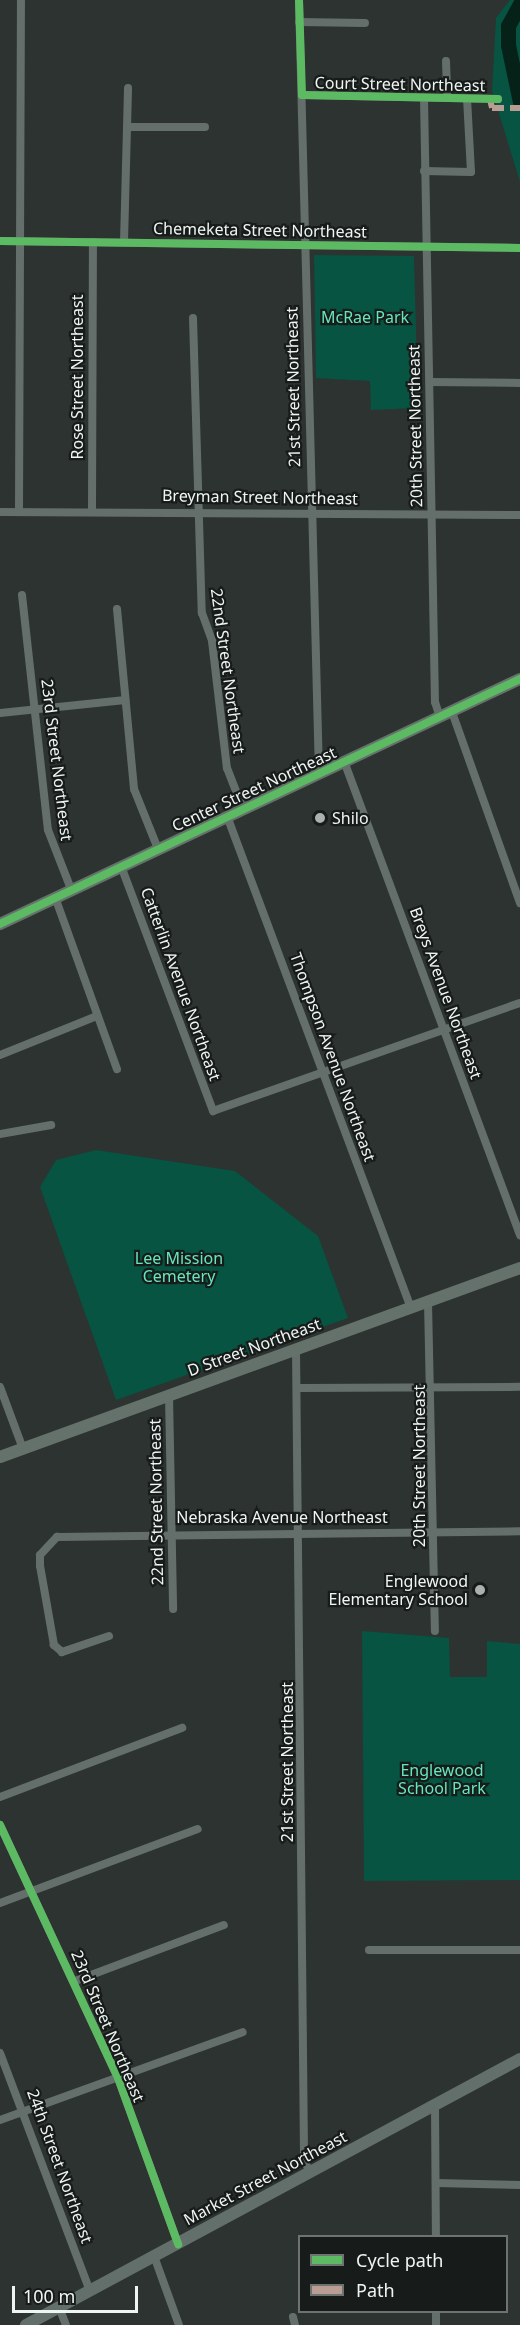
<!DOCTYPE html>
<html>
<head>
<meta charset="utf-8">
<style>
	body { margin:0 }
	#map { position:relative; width:520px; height:2325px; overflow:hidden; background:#2d3330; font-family:"Noto Sans",sans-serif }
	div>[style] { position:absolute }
	.green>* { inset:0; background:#065441 }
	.river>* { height:15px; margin:-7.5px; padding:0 7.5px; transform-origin:7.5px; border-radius:7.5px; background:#062118 }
	.street>* { height:8px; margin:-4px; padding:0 4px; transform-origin:4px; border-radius:4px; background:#646f6b }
	.secondary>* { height:12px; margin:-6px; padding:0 6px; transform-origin:6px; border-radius:6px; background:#65726c }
	.primary>* { height:12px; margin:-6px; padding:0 6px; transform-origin:6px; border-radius:6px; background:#636f6b }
	.quiet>* { height:6px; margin-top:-3px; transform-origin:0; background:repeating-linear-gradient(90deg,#b99d93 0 12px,transparent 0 18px) }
	.cycleway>* { height:8px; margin:-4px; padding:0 4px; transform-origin:4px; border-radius:4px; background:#5cba63 }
	.dots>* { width:16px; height:16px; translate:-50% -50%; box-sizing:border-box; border:3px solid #171c1a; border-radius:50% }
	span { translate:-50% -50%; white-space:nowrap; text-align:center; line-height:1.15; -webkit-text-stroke:4.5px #171c1a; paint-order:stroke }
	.street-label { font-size:16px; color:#eff5f3 }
	.park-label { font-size:16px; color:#65e7be }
	.poi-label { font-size:16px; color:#eff5f3 }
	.left { translate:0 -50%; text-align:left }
	.right { translate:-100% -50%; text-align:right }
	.legend { position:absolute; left:298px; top:2235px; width:210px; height:78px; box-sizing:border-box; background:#171c1a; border:2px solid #6d7371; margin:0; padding:8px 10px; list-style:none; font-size:18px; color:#eff5f3 }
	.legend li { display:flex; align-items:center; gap:12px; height:30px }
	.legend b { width:30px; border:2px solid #6d7371 }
	.scale { position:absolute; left:12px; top:2286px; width:126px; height:27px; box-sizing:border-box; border:3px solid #eff5f3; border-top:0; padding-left:8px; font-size:18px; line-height:21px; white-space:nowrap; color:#eff5f3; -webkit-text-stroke:4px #171c1a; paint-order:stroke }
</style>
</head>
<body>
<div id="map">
	<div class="green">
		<i style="clip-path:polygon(510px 0,520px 0,520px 182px,492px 91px,496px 18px)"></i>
		<i style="clip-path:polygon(314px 255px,414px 256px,418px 408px,371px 410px,370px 381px,316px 378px)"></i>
		<i style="clip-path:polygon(96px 1150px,235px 1171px,318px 1236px,348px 1318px,116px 1400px,40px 1187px,56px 1160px)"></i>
		<i style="clip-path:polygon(362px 1631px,449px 1638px,450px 1677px,487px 1677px,487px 1641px,520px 1644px,520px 1880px,364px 1881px)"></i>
	</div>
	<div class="river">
		<i style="left:520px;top:4px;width:25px;rotate:119deg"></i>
		<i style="left:508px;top:26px;width:19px;rotate:90deg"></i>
		<i style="left:508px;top:45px;width:58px;rotate:78.1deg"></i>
	</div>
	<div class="street">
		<i style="left:299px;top:0;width:773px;rotate:88.52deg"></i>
		<i style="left:299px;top:22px;width:66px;rotate:0.9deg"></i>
		<i style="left:446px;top:61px;width:37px;rotate:88deg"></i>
		<i style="left:302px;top:95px;width:196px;rotate:1.2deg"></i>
		<i style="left:424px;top:98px;width:604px;rotate:88.96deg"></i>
		<i style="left:435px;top:702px;width:16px;rotate:72deg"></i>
		<i style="left:128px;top:127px;width:77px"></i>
		<i style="left:424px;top:171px;width:47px;rotate:1.2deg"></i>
		<i style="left:471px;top:172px;width:73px;rotate:-93.1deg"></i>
		<i style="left:0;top:241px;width:520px;rotate:0.77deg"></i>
		<i style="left:124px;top:242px;width:154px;rotate:-88.5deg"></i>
		<i style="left:193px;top:318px;width:295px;rotate:88.3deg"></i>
		<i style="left:202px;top:613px;width:30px;rotate:70deg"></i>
		<i style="left:212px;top:641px;width:128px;rotate:83.3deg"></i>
		<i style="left:227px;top:768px;width:44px;rotate:68.7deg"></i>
		<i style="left:430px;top:382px;width:90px;rotate:0.6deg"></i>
		<i style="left:19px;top:511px;width:511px;rotate:-89.78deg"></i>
		<i style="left:92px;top:511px;width:269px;rotate:-89.8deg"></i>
		<i style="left:0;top:512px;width:520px;rotate:0.33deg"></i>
		<i style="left:22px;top:595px;width:236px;rotate:83.7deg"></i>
		<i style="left:48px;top:830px;width:63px;rotate:68.7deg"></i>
		<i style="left:117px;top:609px;width:181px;rotate:84.6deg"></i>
		<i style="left:134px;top:789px;width:65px;rotate:68.2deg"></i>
		<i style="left:452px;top:712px;width:203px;rotate:70.4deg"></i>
		<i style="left:0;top:713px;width:126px;rotate:-5.9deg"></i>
		<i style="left:344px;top:761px;width:506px;rotate:69.63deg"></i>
		<i style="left:227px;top:816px;width:525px;rotate:69.5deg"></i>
		<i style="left:121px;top:866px;width:262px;rotate:69.4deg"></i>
		<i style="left:213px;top:1111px;width:325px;rotate:-19.4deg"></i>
		<i style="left:55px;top:897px;width:183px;rotate:70.2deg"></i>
		<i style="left:0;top:1055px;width:105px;rotate:-21.9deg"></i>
		<i style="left:0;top:1134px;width:52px;rotate:-10deg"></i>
		<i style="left:428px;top:1302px;width:329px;rotate:88.8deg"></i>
		<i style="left:296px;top:1349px;width:810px;rotate:89.43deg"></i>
		<i style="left:304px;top:2159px;width:15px;rotate:67deg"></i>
		<i style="left:0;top:1387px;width:66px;rotate:69.6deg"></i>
		<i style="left:300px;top:1388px;width:220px;rotate:-0.3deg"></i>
		<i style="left:169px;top:1395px;width:214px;rotate:88.9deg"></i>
		<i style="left:109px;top:1636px;width:50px;rotate:161.2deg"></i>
		<i style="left:62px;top:1652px;width:11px;rotate:-139deg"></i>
		<i style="left:54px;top:1645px;width:80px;rotate:-100deg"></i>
		<i style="left:40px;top:1566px;width:11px;rotate:-90deg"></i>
		<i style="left:40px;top:1555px;width:25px;rotate:-47deg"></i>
		<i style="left:57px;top:1537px;width:463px;rotate:-0.7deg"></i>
		<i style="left:0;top:1797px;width:195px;rotate:-20.8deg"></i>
		<i style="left:0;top:1825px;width:279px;rotate:65deg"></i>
		<i style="left:118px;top:2078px;width:177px;rotate:70.1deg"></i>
		<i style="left:0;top:1903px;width:211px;rotate:-20.5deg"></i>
		<i style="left:369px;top:1950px;width:151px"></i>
		<i style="left:75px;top:1981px;width:159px;rotate:-20.6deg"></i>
		<i style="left:0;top:2053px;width:254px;rotate:69.3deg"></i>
		<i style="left:435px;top:2106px;width:130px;rotate:89.6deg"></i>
		<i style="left:0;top:2120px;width:258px;rotate:-19.9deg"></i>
		<i style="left:436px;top:2183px;width:84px;rotate:1.4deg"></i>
		<i style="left:154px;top:2256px;width:73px;rotate:70.1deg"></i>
		<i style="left:59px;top:2307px;width:19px;rotate:69deg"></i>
		<i style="left:436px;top:2312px;width:13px;rotate:90deg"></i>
		<i style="left:293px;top:2317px;width:8px;rotate:76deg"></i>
	</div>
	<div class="secondary">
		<i style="left:0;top:924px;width:575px;rotate:-25.23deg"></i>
		<i style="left:0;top:1457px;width:553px;rotate:-19.97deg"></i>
	</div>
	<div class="primary">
		<i style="left:26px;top:2325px;width:561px;rotate:-28.3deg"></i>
	</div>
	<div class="quiet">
		<i style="left:490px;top:99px;width:9px;rotate:77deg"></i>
		<i style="left:492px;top:108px;width:28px"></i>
	</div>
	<div class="cycleway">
		<i style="left:299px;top:0;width:95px;rotate:88.2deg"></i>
		<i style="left:302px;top:95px;width:196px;rotate:1.2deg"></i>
		<i style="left:0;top:241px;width:520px;rotate:0.77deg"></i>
		<i style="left:0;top:924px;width:575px;rotate:-25.23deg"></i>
		<i style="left:0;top:1825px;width:279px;rotate:65deg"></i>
		<i style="left:118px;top:2078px;width:177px;rotate:70.1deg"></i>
	</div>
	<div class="dots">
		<i style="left:320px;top:818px;background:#abb1af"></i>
		<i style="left:480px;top:1590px;background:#abb1af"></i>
	</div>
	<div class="street-label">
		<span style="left:400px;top:84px;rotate:1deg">Court Street Northeast</span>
		<span style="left:260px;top:230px;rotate:1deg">Chemeketa Street Northeast</span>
		<span style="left:77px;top:377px;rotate:-90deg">Rose Street Northeast</span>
		<span style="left:293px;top:387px;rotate:-91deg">21st Street Northeast</span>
		<span style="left:415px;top:426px;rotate:-91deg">20th Street Northeast</span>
		<span style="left:260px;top:497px;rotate:1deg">Breyman Street Northeast</span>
		<span style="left:228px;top:671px;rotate:82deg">22nd Street Northeast</span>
		<span style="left:57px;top:760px;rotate:83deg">23rd Street Northeast</span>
		<span style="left:254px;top:789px;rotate:-25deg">Center Street Northeast</span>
		<span style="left:181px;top:984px;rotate:70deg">Catterlin Avenue Northeast</span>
		<span style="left:446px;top:993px;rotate:70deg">Breys Avenue Northeast</span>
		<span style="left:333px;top:1057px;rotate:70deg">Thompson Avenue Northeast</span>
		<span style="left:254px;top:1347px;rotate:-20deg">D Street Northeast</span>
		<span style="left:419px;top:1466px;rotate:-90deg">20th Street Northeast</span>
		<span style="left:156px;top:1502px;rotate:-91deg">22nd Street Northeast</span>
		<span style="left:282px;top:1517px">Nebraska Avenue Northeast</span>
		<span style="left:287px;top:1762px;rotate:-90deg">21st Street Northeast</span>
		<span style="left:108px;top:2026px;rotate:67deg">23rd Street Northeast</span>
		<span style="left:60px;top:2166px;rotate:70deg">24th Street Northeast</span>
		<span style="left:265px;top:2178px;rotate:-28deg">Market Street Northeast</span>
	</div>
	<div class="park-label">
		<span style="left:365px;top:317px">McRae Park</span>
		<span style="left:179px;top:1267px">Lee Mission<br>Cemetery</span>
		<span style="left:442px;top:1779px">Englewood<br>School Park</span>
	</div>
	<div class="poi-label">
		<span class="left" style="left:332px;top:818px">Shilo</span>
		<span class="right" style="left:468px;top:1590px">Englewood<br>Elementary School</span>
	</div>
	<ul class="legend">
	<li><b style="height:8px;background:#5cba63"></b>Cycle path</li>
	<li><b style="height:8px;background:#b99d93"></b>Path</li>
	</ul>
	<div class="scale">100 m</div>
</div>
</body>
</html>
